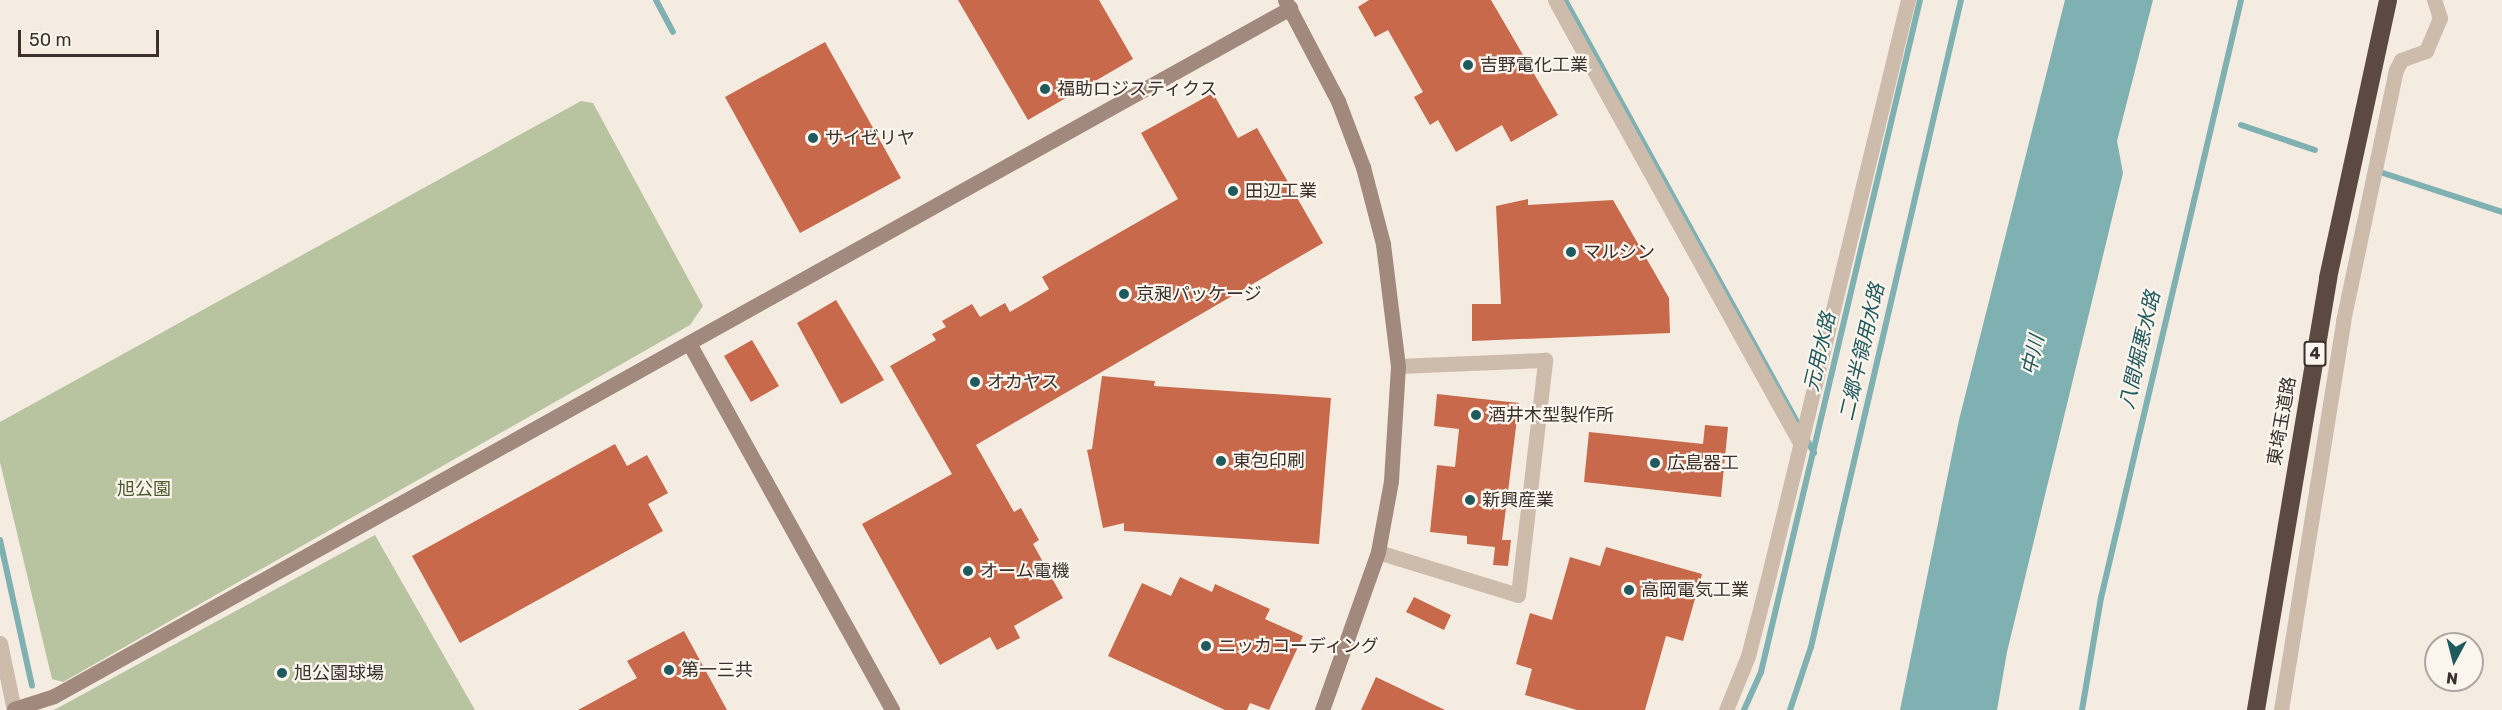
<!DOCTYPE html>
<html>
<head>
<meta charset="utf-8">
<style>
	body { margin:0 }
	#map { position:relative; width:2502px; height:710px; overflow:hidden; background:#f4ebe1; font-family:Rubik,"Noto Sans JP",sans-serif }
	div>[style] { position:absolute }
	.green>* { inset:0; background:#b8c4a0 }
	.water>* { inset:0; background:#7fb0b2 }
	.stream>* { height:6px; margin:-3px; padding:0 3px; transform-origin:3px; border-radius:3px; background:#7fb0b2 }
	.building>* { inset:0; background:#c8694b }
	.street>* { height:15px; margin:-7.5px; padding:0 7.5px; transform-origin:7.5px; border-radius:7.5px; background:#cdbbac }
	.secondary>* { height:15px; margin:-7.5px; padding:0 7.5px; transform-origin:7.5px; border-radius:7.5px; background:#a18a7d }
	.highway>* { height:18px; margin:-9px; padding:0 9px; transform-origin:9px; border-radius:9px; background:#5c4a42 }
	.dots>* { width:16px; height:16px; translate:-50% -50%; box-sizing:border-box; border:3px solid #fbf5ee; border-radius:50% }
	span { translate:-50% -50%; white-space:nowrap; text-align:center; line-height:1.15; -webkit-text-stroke:4.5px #fbf5ee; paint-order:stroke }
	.shield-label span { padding:2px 4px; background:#fbf5ee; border:2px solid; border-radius:4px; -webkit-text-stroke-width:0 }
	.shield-label { font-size:16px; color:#3b302b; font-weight:700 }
	.poi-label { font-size:18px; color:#3b302b }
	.left { translate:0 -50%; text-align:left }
	.street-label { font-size:18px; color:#3b302b }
	.park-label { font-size:18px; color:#4a5a2e }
	.water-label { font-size:20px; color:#1f5a5e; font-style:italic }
	.north { position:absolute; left:2424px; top:632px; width:60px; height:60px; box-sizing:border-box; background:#fbf5ee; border:2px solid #aea6a0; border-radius:50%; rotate:187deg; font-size:16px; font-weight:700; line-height:24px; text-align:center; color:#3b302b }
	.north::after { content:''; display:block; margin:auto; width:21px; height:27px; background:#1f5a5e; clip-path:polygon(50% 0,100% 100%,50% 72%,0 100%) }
	.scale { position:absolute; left:18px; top:30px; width:141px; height:27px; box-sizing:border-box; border:3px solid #3b302b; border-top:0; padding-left:8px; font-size:18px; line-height:21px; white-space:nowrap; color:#3b302b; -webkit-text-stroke:4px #fbf5ee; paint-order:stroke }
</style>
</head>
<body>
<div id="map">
	<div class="green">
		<i style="clip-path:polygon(581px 101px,593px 103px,703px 306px,690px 325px,63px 682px,52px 679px,0 462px,0 422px)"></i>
		<i style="clip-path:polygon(375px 535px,475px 710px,54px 710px)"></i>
	</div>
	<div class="water">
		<i style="clip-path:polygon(2065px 0,2153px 0,2117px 141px,2123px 173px,2007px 652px,1997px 710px,1900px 710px,1959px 420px)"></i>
	</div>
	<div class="stream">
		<i style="left:656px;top:0;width:36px;rotate:62deg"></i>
		<i style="left:1565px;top:0;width:517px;rotate:61.2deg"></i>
		<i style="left:2241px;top:125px;width:78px;rotate:18.7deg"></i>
		<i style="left:2383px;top:173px;width:125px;rotate:18.1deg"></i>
		<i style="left:0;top:540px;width:149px;rotate:77.6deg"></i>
		<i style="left:1744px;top:710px;width:42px;rotate:-65.9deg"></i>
		<i style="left:1761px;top:672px;width:691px;rotate:-76.69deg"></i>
		<i style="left:1790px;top:710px;width:66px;rotate:-71.6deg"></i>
		<i style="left:1811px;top:647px;width:664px;rotate:-76.95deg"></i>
		<i style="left:2082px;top:710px;width:114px;rotate:-80.4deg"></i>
		<i style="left:2101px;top:598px;width:614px;rotate:-76.82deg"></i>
	</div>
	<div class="building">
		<i style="clip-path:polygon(958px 0,1099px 0,1133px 59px,1028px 120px)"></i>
		<i style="clip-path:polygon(1369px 0,1491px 0,1558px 115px,1511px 142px,1502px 125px,1456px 152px,1438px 120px,1430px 125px,1414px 97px,1423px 92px,1388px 30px,1375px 37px,1358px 7px)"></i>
		<i style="clip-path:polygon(825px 42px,901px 178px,800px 233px,725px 97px)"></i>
		<i style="clip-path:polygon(1213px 93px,1238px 138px,1257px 128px,1323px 243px,976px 445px,1014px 512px,1021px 508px,1039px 540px,1033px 544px,1063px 598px,1014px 626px,1020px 638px,997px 650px,990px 637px,940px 665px,862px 524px,952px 474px,890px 366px,936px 340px,932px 334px,946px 327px,942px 321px,972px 304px,980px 317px,1005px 303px,1010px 312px,1049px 289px,1042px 277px,1178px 199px,1141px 133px)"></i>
		<i style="clip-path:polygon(1528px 199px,1528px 205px,1613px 200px,1669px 298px,1670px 333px,1472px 341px,1472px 304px,1501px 304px,1496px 206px)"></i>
		<i style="clip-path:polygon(836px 300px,884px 380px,841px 404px,797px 323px)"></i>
		<i style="clip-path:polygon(752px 340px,779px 386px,751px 402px,724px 356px)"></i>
		<i style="clip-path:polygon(1102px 376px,1155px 381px,1154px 386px,1331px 398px,1319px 544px,1124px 531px,1124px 523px,1103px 528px,1087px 450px,1092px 449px)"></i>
		<i style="clip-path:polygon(1437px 394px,1519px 403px,1502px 540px,1511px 540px,1508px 566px,1493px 565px,1495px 547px,1467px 544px,1467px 536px,1430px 532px,1437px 465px,1455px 467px,1459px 429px,1434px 426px)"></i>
		<i style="clip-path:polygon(1705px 425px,1728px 427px,1721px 497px,1584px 482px,1589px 432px,1703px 444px)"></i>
		<i style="clip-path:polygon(615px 444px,627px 466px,647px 455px,668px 493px,648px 504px,663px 531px,460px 643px,412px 556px)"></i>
		<i style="clip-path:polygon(1606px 547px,1702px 574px,1683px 641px,1666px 636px,1645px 710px,1577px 710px,1525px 695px,1532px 669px,1516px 664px,1530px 613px,1552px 620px,1570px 557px,1600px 566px)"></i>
		<i style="clip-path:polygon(1180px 577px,1212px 592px,1215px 584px,1270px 609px,1265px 619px,1303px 636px,1269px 710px,1250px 703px,1247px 710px,1225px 710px,1108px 656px,1142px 583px,1171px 596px)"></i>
		<i style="clip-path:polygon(1414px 597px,1451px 615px,1444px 630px,1406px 612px)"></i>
		<i style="clip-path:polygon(684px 631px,727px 710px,578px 710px,637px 678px,627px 661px)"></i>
		<i style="clip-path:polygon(1376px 677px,1445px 710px,1361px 710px)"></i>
	</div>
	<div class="street">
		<i style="left:1555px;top:0;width:504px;rotate:61.04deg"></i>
		<i style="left:1378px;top:552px;width:146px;rotate:17.1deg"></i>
		<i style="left:1518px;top:595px;width:237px;rotate:-83.4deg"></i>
		<i style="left:1545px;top:360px;width:147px;rotate:177.7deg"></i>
		<i style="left:0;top:643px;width:68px;rotate:78.2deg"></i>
		<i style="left:1726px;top:710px;width:58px;rotate:-67.8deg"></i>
		<i style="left:1748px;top:656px;width:85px;rotate:-75.6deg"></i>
		<i style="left:1769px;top:574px;width:591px;rotate:-76.39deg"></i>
		<i style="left:2281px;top:710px;width:394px;rotate:-80.9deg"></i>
		<i style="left:2343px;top:321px;width:257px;rotate:-78.1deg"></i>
		<i style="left:2396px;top:70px;width:11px;rotate:-63deg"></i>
		<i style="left:2401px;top:60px;width:27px;rotate:-20deg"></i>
		<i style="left:2426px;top:51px;width:36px;rotate:-67deg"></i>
		<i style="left:2440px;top:18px;width:19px;rotate:-108deg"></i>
	</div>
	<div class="secondary">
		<i style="left:1285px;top:0;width:114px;rotate:62.3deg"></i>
		<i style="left:1338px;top:101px;width:71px;rotate:69.3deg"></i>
		<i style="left:1363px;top:167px;width:80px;rotate:75.4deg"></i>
		<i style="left:1383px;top:244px;width:123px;rotate:83deg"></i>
		<i style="left:1398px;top:366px;width:115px;rotate:93.5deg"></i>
		<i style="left:1391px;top:481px;width:72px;rotate:100.4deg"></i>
		<i style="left:1378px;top:552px;width:168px;rotate:109.5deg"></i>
		<i style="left:690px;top:345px;width:417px;rotate:61deg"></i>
		<i style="left:14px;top:709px;width:42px;rotate:-18deg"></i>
		<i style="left:54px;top:696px;width:1415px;rotate:-29.1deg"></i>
	</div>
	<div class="highway">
		<i style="left:2256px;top:710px;width:438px;rotate:-80.5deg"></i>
		<i style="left:2328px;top:278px;width:284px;rotate:-77.8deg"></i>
	</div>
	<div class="dots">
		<i style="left:1468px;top:65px;background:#1f5a5e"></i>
		<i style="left:1045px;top:89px;background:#1f5a5e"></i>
		<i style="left:813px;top:138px;background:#1f5a5e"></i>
		<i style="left:1233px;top:191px;background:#1f5a5e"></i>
		<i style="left:1571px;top:252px;background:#1f5a5e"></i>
		<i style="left:1124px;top:294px;background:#1f5a5e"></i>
		<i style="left:975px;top:382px;background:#1f5a5e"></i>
		<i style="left:1476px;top:415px;background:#1f5a5e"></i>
		<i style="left:1221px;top:461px;background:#1f5a5e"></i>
		<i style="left:1655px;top:463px;background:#1f5a5e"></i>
		<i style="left:1470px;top:500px;background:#1f5a5e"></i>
		<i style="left:968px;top:571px;background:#1f5a5e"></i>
		<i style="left:1629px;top:590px;background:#1f5a5e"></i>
		<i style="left:1206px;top:646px;background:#1f5a5e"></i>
		<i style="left:669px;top:670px;background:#1f5a5e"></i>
		<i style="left:282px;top:673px;background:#1f5a5e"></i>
	</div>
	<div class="shield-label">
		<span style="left:2315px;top:354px">4</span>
	</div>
	<div class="poi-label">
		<span class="left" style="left:1480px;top:65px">吉野電化工業</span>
		<span class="left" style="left:1057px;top:89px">福助ロジスティクス</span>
		<span class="left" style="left:825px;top:138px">サイゼリヤ</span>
		<span class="left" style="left:1245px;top:191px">田辺工業</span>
		<span class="left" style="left:1583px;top:252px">マルシン</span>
		<span class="left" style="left:1136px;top:294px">京昶パッケージ</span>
		<span class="left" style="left:987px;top:382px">オカヤス</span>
		<span class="left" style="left:1488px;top:415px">酒井木型製作所</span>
		<span class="left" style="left:1233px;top:461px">東包印刷</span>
		<span class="left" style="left:1667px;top:463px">広島器工</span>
		<span class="left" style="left:1482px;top:500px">新興産業</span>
		<span class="left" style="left:980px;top:571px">オーム電機</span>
		<span class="left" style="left:1641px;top:590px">高岡電気工業</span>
		<span class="left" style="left:1218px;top:646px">ニッカコーディング</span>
		<span class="left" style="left:681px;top:670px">第一三共</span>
		<span class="left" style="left:294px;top:673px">旭公園球場</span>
	</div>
	<div class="street-label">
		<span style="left:2282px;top:421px;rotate:-80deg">東埼玉道路</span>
	</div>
	<div class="park-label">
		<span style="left:144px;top:489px">旭公園</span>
	</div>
	<div class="water-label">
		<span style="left:2140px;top:350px;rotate:-77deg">八間堀悪水路</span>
		<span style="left:1820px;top:352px;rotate:-77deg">元用水路</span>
		<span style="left:1862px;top:352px;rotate:-77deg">二郷半領用水路</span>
		<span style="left:2033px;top:355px;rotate:-77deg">中川</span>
	</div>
	<div class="north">N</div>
	<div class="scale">50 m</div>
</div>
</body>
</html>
